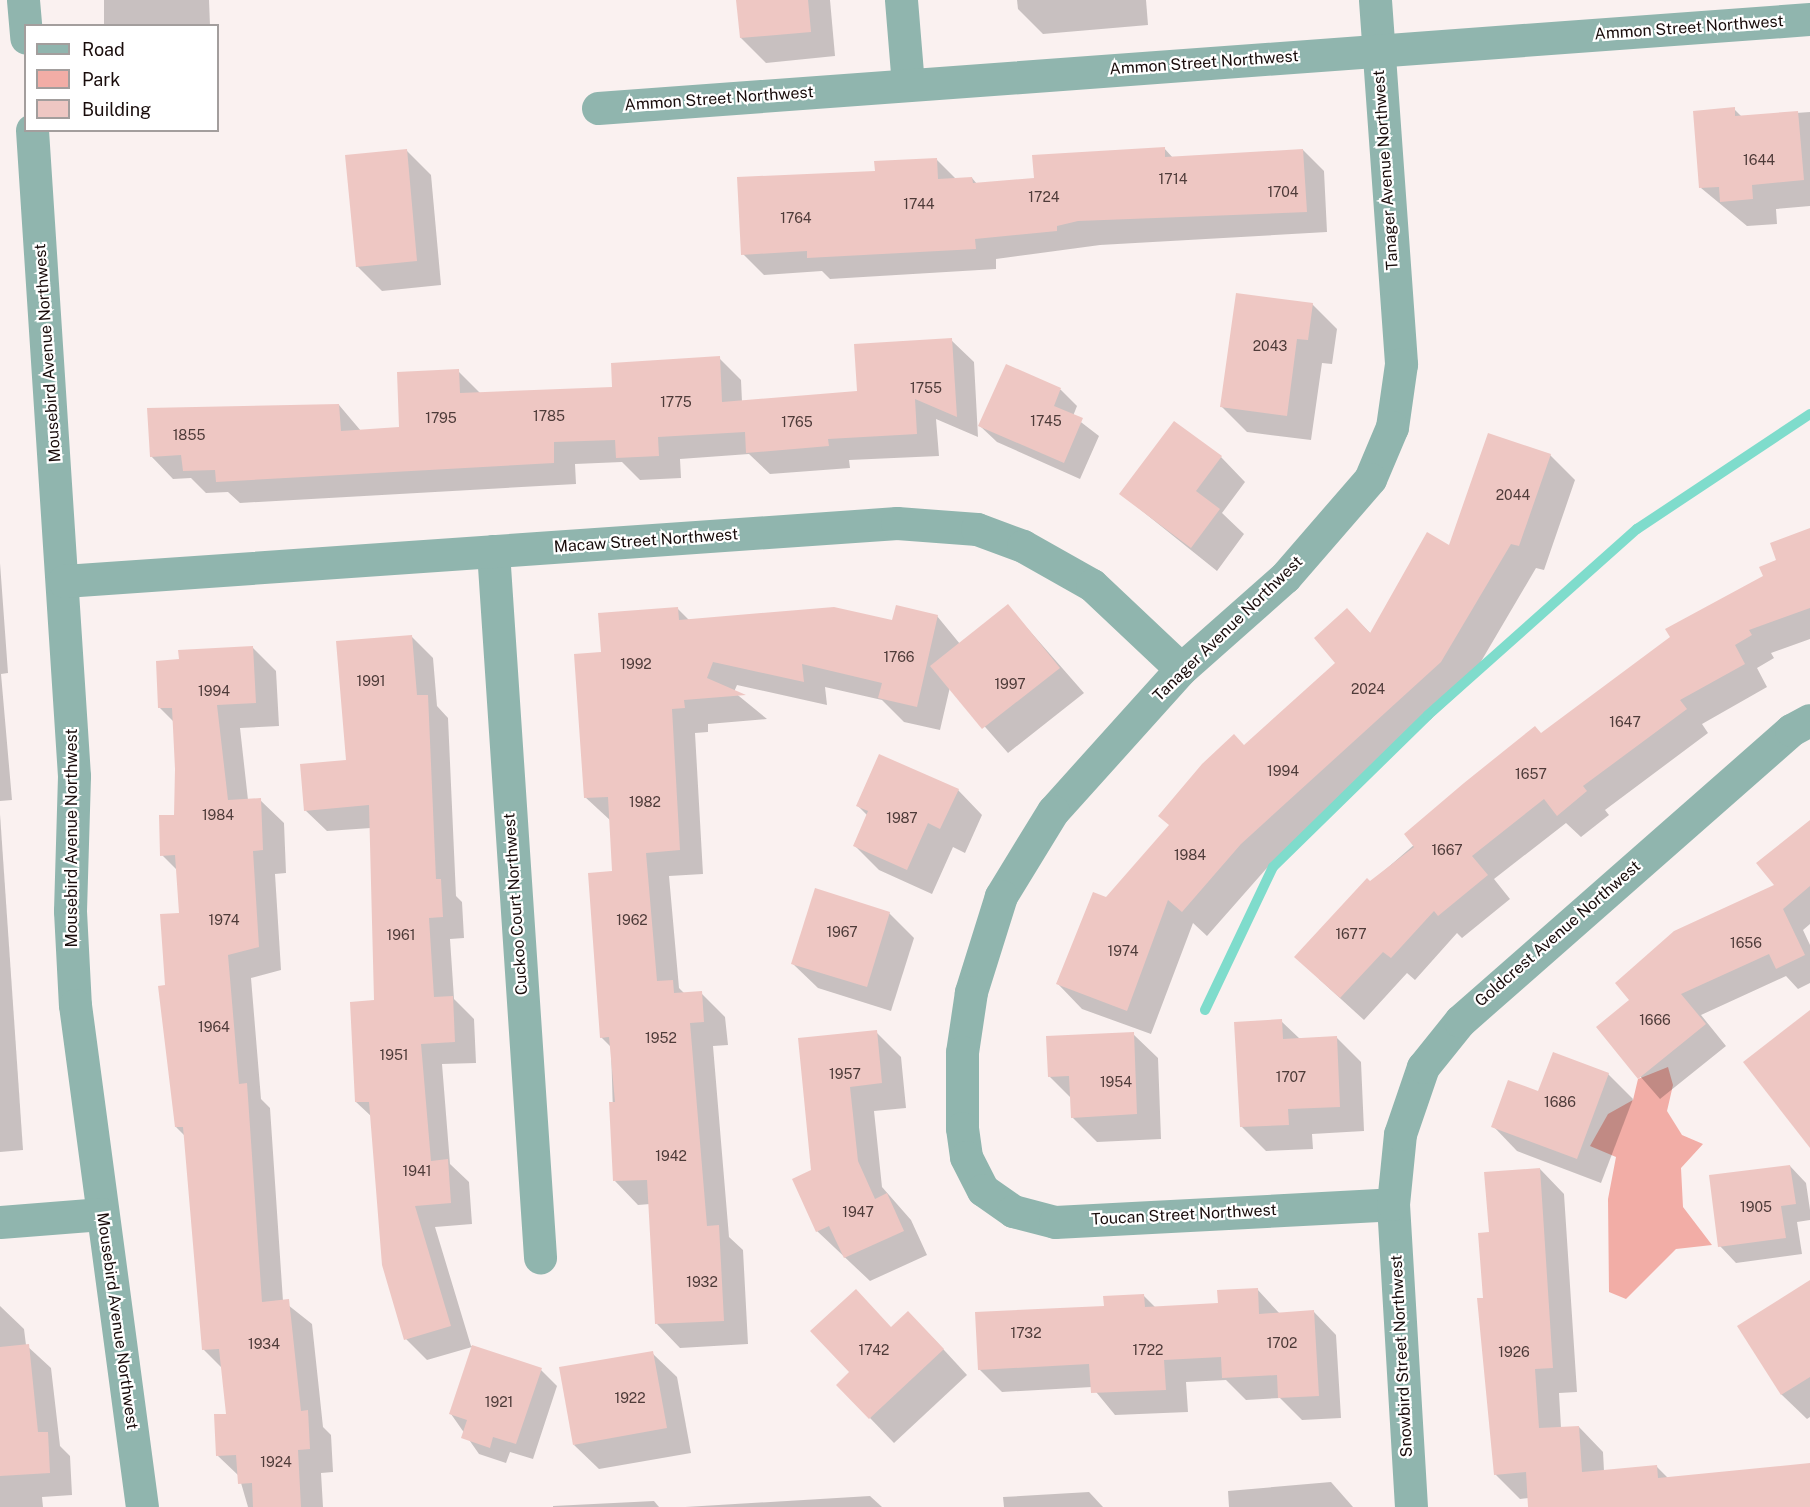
<!DOCTYPE html>
<html>
<head>
<meta charset="utf-8">
<style>
	body { margin:0 }
	#map { position:relative; width:1810px; height:1507px; overflow:hidden; background:#faf1f0; font-family:"Public Sans",sans-serif }
	div>[style] { position:absolute }
	.green>* { inset:0; background:#f2ada6 }
	.shadow>* { inset:0; background:#0003 }
	.stream>* { height:10px; margin:-5px; padding:0 5px; transform-origin:5px; border-radius:5px; background:#7fdccc }
	.building>* { inset:0; background:#eec7c3 }
	.street>* { height:33px; margin:-16.5px; padding:0 16.5px; transform-origin:16.5px; border-radius:16.5px; background:#90b5ae }
	span { translate:-50% -50%; white-space:nowrap; text-align:center; line-height:1.15; -webkit-text-stroke:4.5px #fff; paint-order:stroke }
	.number-label { font-size:14px; color:#4e3b39 }
	.number-label span { -webkit-text-stroke-width:0 }
	.street-label { font-size:16px; color:#190c0b }
	.legend { position:absolute; left:24px; top:24px; width:195px; height:108px; box-sizing:border-box; background:#fff; border:2px solid #a39e9d; margin:0; padding:8px 10px; list-style:none; font-size:18px; color:#190c0b }
	.legend li { display:flex; align-items:center; gap:12px; height:30px }
	.legend b { width:30px; border:2px solid #a39e9d }
</style>
</head>
<body>
<div id="map">
	<div class="green">
		<i style="clip-path:polygon(1668px 1067px,1673px 1085px,1667px 1111px,1682px 1135px,1703px 1144px,1681px 1168px,1683px 1207px,1712px 1245px,1676px 1249px,1626px 1299px,1609px 1292px,1608px 1199px,1616px 1157px,1590px 1146px,1608px 1114px,1633px 1100px,1638px 1079px)"></i>
	</div>
	<div class="shadow">
		<i style="clip-path:polygon(104px 0,209px 0,210px 26px,104px 26px)"></i>
		<i style="clip-path:polygon(738px 0,830px 0,835px 56px,766px 63px,741px 38px)"></i>
		<i style="clip-path:polygon(1017px 0,1146px 0,1148px 25px,1043px 34px,1018px 9px)"></i>
		<i style="clip-path:polygon(1734px 109px,1742px 117px,1810px 112px,1810px 206px,1776px 209px,1777px 224px,1747px 226px,1701px 188px)"></i>
		<i style="clip-path:polygon(1164px 148px,1173px 158px,1303px 150px,1324px 171px,1327px 232px,1100px 245px,996px 259px,996px 269px,830px 279px,822px 271px,764px 275px,743px 254px,876px 172px,936px 159px,956px 179px,972px 178px,977px 184px,1035px 179px)"></i>
		<i style="clip-path:polygon(406px 150px,431px 175px,441px 285px,382px 291px,357px 266px)"></i>
		<i style="clip-path:polygon(1312px 304px,1337px 329px,1332px 364px,1322px 363px,1311px 440px,1247px 432px,1222px 407px)"></i>
		<i style="clip-path:polygon(951px 340px,974px 362px,978px 437px,936px 419px,939px 456px,849px 460px,850px 468px,770px 474px,749px 454px,680px 459px,681px 478px,640px 480px,622px 462px,575px 464px,576px 484px,240px 503px,228px 492px,206px 493px,191px 478px,173px 479px,151px 456px,339px 405px,361px 431px,401px 429px,458px 371px,481px 394px,614px 389px,719px 358px,741px 380px,742px 402px,859px 393px)"></i>
		<i style="clip-path:polygon(1007px 366px,1061px 390px,1077px 406px,1073px 416px,1099px 436px,1080px 479px,997px 442px,980px 426px)"></i>
		<i style="clip-path:polygon(1550px 455px,1575px 480px,1544px 570px,1536px 568px,1466px 687px,1266px 869px,1207px 936px,1193px 923px,1151px 1034px,1082px 1009px,1058px 984px,1107px 899px,1245px 747px,1338px 663px,1347px 610px,1371px 634px)"></i>
		<i style="clip-path:polygon(1221px 457px,1245px 482px,1222px 513px,1244px 534px,1217px 571px,1121px 494px)"></i>
		<i style="clip-path:polygon(1810px 529px,1810px 639px,1771px 653px,1774px 658px,1757px 668px,1767px 687px,1702px 724px,1708px 733px,1605px 810px,1609px 815px,1581px 837px,1566px 823px,1494px 879px,1510px 899px,1462px 938px,1457px 933px,1415px 980px,1407px 973px,1364px 1020px,1319px 979px,1370px 883px,1542px 734px,1764px 576px)"></i>
		<i style="clip-path:polygon(0 563px,8px 673px,1px 674px,12px 800px,0 801px)"></i>
		<i style="clip-path:polygon(1008px 606px,1084px 693px,1008px 753px,950px 687px,940px 730px,904px 722px,882px 700px,825px 687px,827px 705px,737px 685px,734px 692px,767px 719px,708px 724px,708px 732px,695px 733px,703px 874px,669px 876px,679px 988px,685px 994px,701px 993px,725px 1017px,728px 1045px,713px 1046px,729px 1237px,743px 1250px,748px 1344px,680px 1348px,657px 1324px,650px 1204px,638px 1205px,615px 1181px,611px 1047px,601px 1037px,614px 872px,611px 821px,585px 797px,603px 653px,677px 608px,689px 620px,893px 622px,937px 616px,960px 644px)"></i>
		<i style="clip-path:polygon(412px 637px,433px 658px,437px 706px,448px 718px,456px 896px,462px 902px,464px 938px,450px 939px,454px 999px,474px 1019px,476px 1063px,442px 1064px,450px 1164px,469px 1182px,472px 1224px,435px 1227px,471px 1346px,541px 1370px,557px 1386px,533px 1459px,510px 1452px,506px 1463px,479px 1454px,451px 1414px,472px 1347px,427px 1360px,406px 1339px,372px 1117px,356px 1102px,376px 1002px,371px 828px,327px 831px,305px 810px,347px 761px)"></i>
		<i style="clip-path:polygon(252px 647px,276px 671px,279px 726px,240px 728px,248px 800px,260px 800px,284px 823px,286px 873px,275px 874px,281px 970px,251px 978px,261px 1099px,270px 1108px,283px 1301px,312px 1324px,323px 1427px,331px 1435px,333px 1472px,321px 1473px,323px 1507px,248px 1507px,239px 1476px,218px 1456px,227px 1415px,223px 1369px,203px 1349px,185px 1136px,176px 1127px,166px 986px,181px 915px,178px 871px,162px 855px,175px 816px,177px 769px,174px 722px,159px 707px,180px 661px)"></i>
		<i style="clip-path:polygon(958px 790px,982px 815px,965px 853px,953px 847px,932px 894px,879px 870px,854px 845px,868px 816px,858px 806px)"></i>
		<i style="clip-path:polygon(0 814px,23px 1150px,0 1152px)"></i>
		<i style="clip-path:polygon(1810px 822px,1810px 924px,1803px 930px,1810px 945px,1810px 983px,1798px 989px,1786px 976px,1701px 1015px,1726px 1046px,1660px 1099px,1598px 1028px,1776px 886px)"></i>
		<i style="clip-path:polygon(889px 913px,914px 938px,891px 1011px,818px 988px,793px 964px)"></i>
		<i style="clip-path:polygon(1281px 1021px,1300px 1039px,1336px 1037px,1361px 1062px,1364px 1131px,1312px 1134px,1313px 1149px,1266px 1151px,1241px 1126px)"></i>
		<i style="clip-path:polygon(876px 1032px,901px 1057px,906px 1108px,874px 1111px,882px 1187px,911px 1220px,927px 1255px,870px 1281px,817px 1231px,800px 1039px)"></i>
		<i style="clip-path:polygon(1133px 1034px,1158px 1058px,1161px 1139px,1097px 1142px,1072px 1117px,1071px 1098px,1049px 1076px)"></i>
		<i style="clip-path:polygon(1608px 1074px,1633px 1099px,1601px 1183px,1517px 1151px,1493px 1126px,1539px 1093px)"></i>
		<i style="clip-path:polygon(1790px 1166px,1806px 1183px,1810px 1210px,1810px 1220px,1797px 1222px,1802px 1254px,1736px 1263px,1720px 1246px)"></i>
		<i style="clip-path:polygon(1540px 1169px,1564px 1194px,1577px 1392px,1559px 1393px,1561px 1428px,1579px 1427px,1603px 1452px,1604px 1471px,1657px 1467px,1668px 1478px,1810px 1465px,1810px 1507px,1530px 1507px,1529px 1498px,1520px 1499px,1495px 1474px,1485px 1299px,1491px 1234px)"></i>
		<i style="clip-path:polygon(1810px 1282px,1810px 1417px,1807px 1419px,1782px 1395px,1739px 1326px)"></i>
		<i style="clip-path:polygon(1257px 1289px,1280px 1314px,1314px 1312px,1336px 1335px,1341px 1418px,1302px 1420px,1280px 1398px,1246px 1400px,1226px 1380px,1186px 1382px,1188px 1412px,1115px 1415px,1092px 1387px,1002px 1392px,979px 1369px,1105px 1307px,1143px 1295px,1156px 1308px,1220px 1304px)"></i>
		<i style="clip-path:polygon(0 1306px,24px 1329px,26px 1345px,51px 1368px,60px 1446px,70px 1456px,72px 1495px,42px 1497px,43px 1507px,0 1507px)"></i>
		<i style="clip-path:polygon(892px 1328px,933px 1338px,967px 1375px,894px 1443px,870px 1418px)"></i>
		<i style="clip-path:polygon(652px 1353px,677px 1377px,691px 1453px,599px 1469px,574px 1445px)"></i>
		<i style="clip-path:polygon(1331px 1482px,1353px 1507px,1229px 1507px,1228px 1491px)"></i>
		<i style="clip-path:polygon(1089px 1492px,1103px 1507px,1004px 1507px,1003px 1497px)"></i>
		<i style="clip-path:polygon(870px 1496px,882px 1507px,685px 1507px)"></i>
		<i style="clip-path:polygon(654px 1501px,659px 1507px,553px 1507px,553px 1506px)"></i>
	</div>
	<div class="stream">
		<i style="left:1205px;top:1010px;width:158px;rotate:-64.6deg"></i>
		<i style="left:1273px;top:867px;width:217px;rotate:-44.4deg"></i>
		<i style="left:1428px;top:715px;width:280px;rotate:-41.7deg"></i>
		<i style="left:1637px;top:529px;width:208px;rotate:-33.6deg"></i>
	</div>
	<div class="building">
		<i style="clip-path:polygon(736px 0,808px 0,811px 32px,740px 38px)"></i>
		<i style="clip-path:polygon(1735px 107px,1735px 116px,1798px 111px,1804px 180px,1752px 185px,1753px 199px,1720px 202px,1719px 187px,1699px 188px,1693px 111px)"></i>
		<i style="clip-path:polygon(1165px 147px,1165px 157px,1303px 149px,1307px 212px,1078px 221px,1057px 226px,1057px 231px,975px 239px,976px 249px,807px 258px,807px 251px,741px 255px,737px 177px,875px 171px,874px 161px,937px 158px,938px 179px,972px 177px,973px 183px,1034px 178px,1032px 155px)"></i>
		<i style="clip-path:polygon(407px 149px,417px 261px,356px 267px,345px 155px)"></i>
		<i style="clip-path:polygon(1236px 293px,1313px 303px,1308px 340px,1297px 339px,1287px 416px,1220px 407px)"></i>
		<i style="clip-path:polygon(952px 338px,957px 417px,915px 399px,917px 434px,828px 439px,829px 446px,746px 453px,745px 432px,658px 437px,659px 456px,616px 458px,615px 440px,554px 442px,554px 463px,216px 482px,215px 470px,183px 471px,181px 455px,150px 457px,147px 408px,339px 404px,341px 431px,399px 427px,397px 372px,459px 369px,460px 393px,612px 387px,611px 363px,720px 356px,722px 402px,857px 391px,854px 344px)"></i>
		<i style="clip-path:polygon(1006px 364px,1061px 388px,1054px 406px,1083px 418px,1064px 463px,978px 426px)"></i>
		<i style="clip-path:polygon(1174px 421px,1222px 456px,1196px 491px,1220px 509px,1191px 548px,1119px 494px)"></i>
		<i style="clip-path:polygon(1488px 433px,1551px 454px,1519px 546px,1511px 544px,1441px 662px,1241px 844px,1182px 912px,1168px 900px,1127px 1011px,1056px 984px,1093px 892px,1106px 897px,1169px 825px,1158px 816px,1202px 764px,1234px 734px,1244px 745px,1335px 663px,1314px 638px,1347px 608px,1370px 633px,1427px 532px,1449px 545px)"></i>
		<i style="clip-path:polygon(1810px 528px,1810px 608px,1749px 630px,1752px 635px,1735px 645px,1745px 664px,1680px 700px,1687px 709px,1583px 786px,1587px 791px,1557px 816px,1544px 799px,1472px 856px,1488px 875px,1438px 916px,1434px 911px,1391px 958px,1383px 952px,1340px 998px,1294px 957px,1367px 878px,1370px 881px,1414px 847px,1404px 834px,1464px 783px,1535px 726px,1541px 733px,1670px 637px,1665px 629px,1763px 576px,1759px 567px,1776px 560px,1770px 543px)"></i>
		<i style="clip-path:polygon(1008px 604px,1060px 668px,982px 729px,930px 666px)"></i>
		<i style="clip-path:polygon(896px 605px,938px 615px,917px 707px,878px 698px,882px 683px,802px 664px,804px 682px,713px 662px,707px 678px,746px 695px,684px 700px,685px 708px,672px 709px,680px 850px,646px 853px,657px 981px,673px 980px,674px 993px,702px 991px,704px 1022px,690px 1023px,707px 1226px,719px 1225px,724px 1321px,655px 1324px,647px 1180px,613px 1181px,609px 1102px,615px 1102px,609px 1037px,600px 1038px,588px 873px,612px 871px,608px 797px,584px 798px,574px 654px,601px 652px,598px 613px,678px 607px,679px 620px,834px 607px,892px 620px)"></i>
		<i style="clip-path:polygon(412px 635px,417px 695px,428px 695px,436px 879px,441px 879px,443px 917px,429px 918px,434px 997px,453px 996px,455px 1042px,421px 1044px,431px 1161px,448px 1159px,451px 1203px,415px 1206px,451px 1326px,404px 1340px,382px 1265px,369px 1102px,355px 1102px,350px 1002px,374px 1000px,369px 805px,304px 811px,300px 764px,346px 760px,336px 641px)"></i>
		<i style="clip-path:polygon(253px 646px,256px 703px,217px 705px,228px 800px,261px 798px,263px 850px,253px 851px,259px 947px,228px 955px,239px 1084px,247px 1083px,262px 1302px,289px 1299px,301px 1411px,308px 1410px,310px 1449px,298px 1450px,301px 1507px,253px 1507px,252px 1483px,238px 1484px,236px 1455px,216px 1456px,214px 1414px,226px 1414px,219px 1349px,202px 1350px,183px 1127px,175px 1127px,158px 986px,165px 985px,160px 914px,179px 913px,175px 855px,160px 856px,159px 815px,174px 815px,175px 769px,172px 708px,158px 708px,156px 661px,179px 659px,178px 650px)"></i>
		<i style="clip-path:polygon(879px 754px,959px 789px,940px 829px,928px 823px,907px 870px,853px 846px,868px 811px,856px 806px)"></i>
		<i style="clip-path:polygon(1810px 820px,1810px 886px,1783px 909px,1805px 955px,1776px 969px,1769px 954px,1681px 994px,1706px 1024px,1638px 1079px,1596px 1027px,1629px 1000px,1615px 983px,1674px 931px,1774px 885px,1756px 863px)"></i>
		<i style="clip-path:polygon(815px 888px,890px 912px,867px 987px,791px 964px)"></i>
		<i style="clip-path:polygon(1810px 1010px,1810px 1148px,1743px 1062px)"></i>
		<i style="clip-path:polygon(1282px 1019px,1283px 1039px,1337px 1036px,1340px 1107px,1288px 1109px,1289px 1125px,1240px 1127px,1234px 1022px)"></i>
		<i style="clip-path:polygon(877px 1030px,882px 1083px,850px 1087px,858px 1161px,875px 1199px,887px 1193px,904px 1231px,844px 1258px,829px 1226px,816px 1232px,792px 1179px,811px 1170px,798px 1038px)"></i>
		<i style="clip-path:polygon(1134px 1032px,1137px 1114px,1071px 1118px,1069px 1076px,1048px 1077px,1046px 1036px)"></i>
		<i style="clip-path:polygon(1553px 1052px,1609px 1073px,1577px 1159px,1491px 1127px,1508px 1080px,1538px 1091px)"></i>
		<i style="clip-path:polygon(1790px 1165px,1796px 1204px,1781px 1206px,1786px 1238px,1718px 1247px,1709px 1175px)"></i>
		<i style="clip-path:polygon(1540px 1168px,1553px 1368px,1535px 1369px,1539px 1428px,1579px 1426px,1582px 1472px,1657px 1465px,1658px 1478px,1810px 1463px,1810px 1507px,1528px 1507px,1526px 1472px,1494px 1475px,1477px 1298px,1483px 1298px,1478px 1233px,1489px 1232px,1484px 1172px)"></i>
		<i style="clip-path:polygon(1810px 1280px,1810px 1377px,1781px 1395px,1737px 1326px)"></i>
		<i style="clip-path:polygon(1258px 1288px,1259px 1314px,1314px 1310px,1319px 1396px,1278px 1398px,1277px 1375px,1222px 1378px,1221px 1357px,1164px 1360px,1166px 1390px,1091px 1393px,1089px 1364px,978px 1370px,975px 1312px,1104px 1306px,1103px 1296px,1144px 1294px,1145px 1307px,1218px 1303px,1217px 1290px)"></i>
		<i style="clip-path:polygon(856px 1289px,891px 1327px,908px 1311px,944px 1349px,869px 1419px,836px 1385px,849px 1372px,810px 1331px)"></i>
		<i style="clip-path:polygon(29px 1344px,38px 1432px,48px 1432px,50px 1473px,0 1476px,0 1347px)"></i>
		<i style="clip-path:polygon(472px 1345px,542px 1368px,516px 1444px,493px 1437px,490px 1448px,461px 1438px,467px 1420px,449px 1414px)"></i>
		<i style="clip-path:polygon(653px 1351px,667px 1428px,573px 1445px,559px 1367px)"></i>
	</div>
	<div class="street">
		<i style="left:23px;top:0;width:38px;rotate:85deg"></i>
		<i style="left:901px;top:0;width:85px;rotate:85.3deg"></i>
		<i style="left:1375px;top:0;width:365px;rotate:85.9deg"></i>
		<i style="left:1401px;top:364px;width:64px;rotate:98.1deg"></i>
		<i style="left:1392px;top:427px;width:56px;rotate:112.9deg"></i>
		<i style="left:1370px;top:479px;width:130px;rotate:130.9deg"></i>
		<i style="left:1285px;top:577px;width:139px;rotate:138.5deg"></i>
		<i style="left:1181px;top:669px;width:191px;rotate:132deg"></i>
		<i style="left:1053px;top:811px;width:100px;rotate:121.5deg"></i>
		<i style="left:1001px;top:896px;width:101px;rotate:107.4deg"></i>
		<i style="left:971px;top:992px;width:61px;rotate:98.5deg"></i>
		<i style="left:962px;top:1052px;width:76px;rotate:90deg"></i>
		<i style="left:962px;top:1128px;width:29px;rotate:82deg"></i>
		<i style="left:966px;top:1157px;width:37px;rotate:63deg"></i>
		<i style="left:983px;top:1190px;width:37px;rotate:35deg"></i>
		<i style="left:1013px;top:1211px;width:43px;rotate:14.7deg"></i>
		<i style="left:1055px;top:1222px;width:338px;rotate:-3deg"></i>
		<i style="left:598px;top:108px;width:1215px;rotate:-4.2deg"></i>
		<i style="left:32px;top:130px;width:647px;rotate:86.28deg"></i>
		<i style="left:74px;top:776px;width:135px;rotate:91.7deg"></i>
		<i style="left:70px;top:911px;width:94px;rotate:87deg"></i>
		<i style="left:75px;top:1005px;width:506px;rotate:82.4deg"></i>
		<i style="left:493px;top:551px;width:708px;rotate:86.19deg"></i>
		<i style="left:64px;top:581px;width:835px;rotate:-3.98deg"></i>
		<i style="left:897px;top:523px;width:80px;rotate:4.3deg"></i>
		<i style="left:977px;top:529px;width:49px;rotate:20.3deg"></i>
		<i style="left:1023px;top:546px;width:79px;rotate:29.5deg"></i>
		<i style="left:1092px;top:585px;width:122px;rotate:43.3deg"></i>
		<i style="left:0;top:1222px;width:102px;rotate:-4.5deg"></i>
		<i style="left:1411px;top:1507px;width:304px;rotate:-93.4deg"></i>
		<i style="left:1393px;top:1204px;width:70px;rotate:-84.3deg"></i>
		<i style="left:1400px;top:1134px;width:71px;rotate:-71.1deg"></i>
		<i style="left:1423px;top:1067px;width:59px;rotate:-51.2deg"></i>
		<i style="left:1460px;top:1021px;width:441px;rotate:-41.3deg"></i>
		<i style="left:1791px;top:730px;width:21px;rotate:-28deg"></i>
	</div>
	<div class="number-label">
		<span style="left:1759px;top:160px">1644</span>
		<span style="left:1173px;top:179px">1714</span>
		<span style="left:1283px;top:192px">1704</span>
		<span style="left:1044px;top:197px">1724</span>
		<span style="left:919px;top:204px">1744</span>
		<span style="left:796px;top:218px">1764</span>
		<span style="left:1270px;top:346px">2043</span>
		<span style="left:926px;top:388px">1755</span>
		<span style="left:676px;top:402px">1775</span>
		<span style="left:549px;top:416px">1785</span>
		<span style="left:441px;top:418px">1795</span>
		<span style="left:1046px;top:421px">1745</span>
		<span style="left:797px;top:422px">1765</span>
		<span style="left:189px;top:435px">1855</span>
		<span style="left:1513px;top:495px">2044</span>
		<span style="left:899px;top:657px">1766</span>
		<span style="left:636px;top:664px">1992</span>
		<span style="left:371px;top:681px">1991</span>
		<span style="left:1010px;top:684px">1997</span>
		<span style="left:1368px;top:689px">2024</span>
		<span style="left:214px;top:691px">1994</span>
		<span style="left:1625px;top:722px">1647</span>
		<span style="left:1283px;top:771px">1994</span>
		<span style="left:1531px;top:774px">1657</span>
		<span style="left:645px;top:802px">1982</span>
		<span style="left:218px;top:815px">1984</span>
		<span style="left:902px;top:818px">1987</span>
		<span style="left:1447px;top:850px">1667</span>
		<span style="left:1190px;top:855px">1984</span>
		<span style="left:224px;top:920px">1974</span>
		<span style="left:632px;top:920px">1962</span>
		<span style="left:842px;top:932px">1967</span>
		<span style="left:1351px;top:934px">1677</span>
		<span style="left:401px;top:935px">1961</span>
		<span style="left:1746px;top:943px">1656</span>
		<span style="left:1123px;top:951px">1974</span>
		<span style="left:1655px;top:1020px">1666</span>
		<span style="left:214px;top:1027px">1964</span>
		<span style="left:661px;top:1038px">1952</span>
		<span style="left:394px;top:1055px">1951</span>
		<span style="left:845px;top:1074px">1957</span>
		<span style="left:1291px;top:1077px">1707</span>
		<span style="left:1116px;top:1082px">1954</span>
		<span style="left:1560px;top:1102px">1686</span>
		<span style="left:671px;top:1156px">1942</span>
		<span style="left:417px;top:1171px">1941</span>
		<span style="left:1756px;top:1207px">1905</span>
		<span style="left:858px;top:1212px">1947</span>
		<span style="left:702px;top:1282px">1932</span>
		<span style="left:1026px;top:1333px">1732</span>
		<span style="left:1282px;top:1343px">1702</span>
		<span style="left:264px;top:1344px">1934</span>
		<span style="left:874px;top:1350px">1742</span>
		<span style="left:1148px;top:1350px">1722</span>
		<span style="left:1514px;top:1352px">1926</span>
		<span style="left:630px;top:1398px">1922</span>
		<span style="left:499px;top:1402px">1921</span>
		<span style="left:276px;top:1462px">1924</span>
	</div>
	<div class="street-label">
		<span style="left:1689px;top:28px;rotate:-4deg">Ammon Street Northwest</span>
		<span style="left:1204px;top:63px;rotate:-4deg">Ammon Street Northwest</span>
		<span style="left:719px;top:99px;rotate:-4deg">Ammon Street Northwest</span>
		<span style="left:1386px;top:170px;rotate:-94deg">Tanager Avenue Northwest</span>
		<span style="left:48px;top:353px;rotate:-94deg">Mousebird Avenue Northwest</span>
		<span style="left:646px;top:541px;rotate:-4deg">Macaw Street Northwest</span>
		<span style="left:1228px;top:629px;rotate:-44deg">Tanager Avenue Northwest</span>
		<span style="left:72px;top:838px;rotate:-90deg">Mousebird Avenue Northwest</span>
		<span style="left:516px;top:904px;rotate:-94deg">Cuckoo Court Northwest</span>
		<span style="left:1558px;top:934px;rotate:-41deg">Goldcrest Avenue Northwest</span>
		<span style="left:1184px;top:1215px;rotate:-3deg">Toucan Street Northwest</span>
		<span style="left:117px;top:1321px;rotate:82deg">Mousebird Avenue Northwest</span>
		<span style="left:1402px;top:1356px;rotate:-93deg">Snowbird Street Northwest</span>
	</div>
	<ul class="legend">
	<li><b style="height:8px;background:#90b5ae"></b>Road</li>
	<li><b style="height:16px;background:#f2ada6"></b>Park</li>
	<li><b style="height:16px;background:#eec7c3"></b>Building</li>
	</ul>
</div>
</body>
</html>
